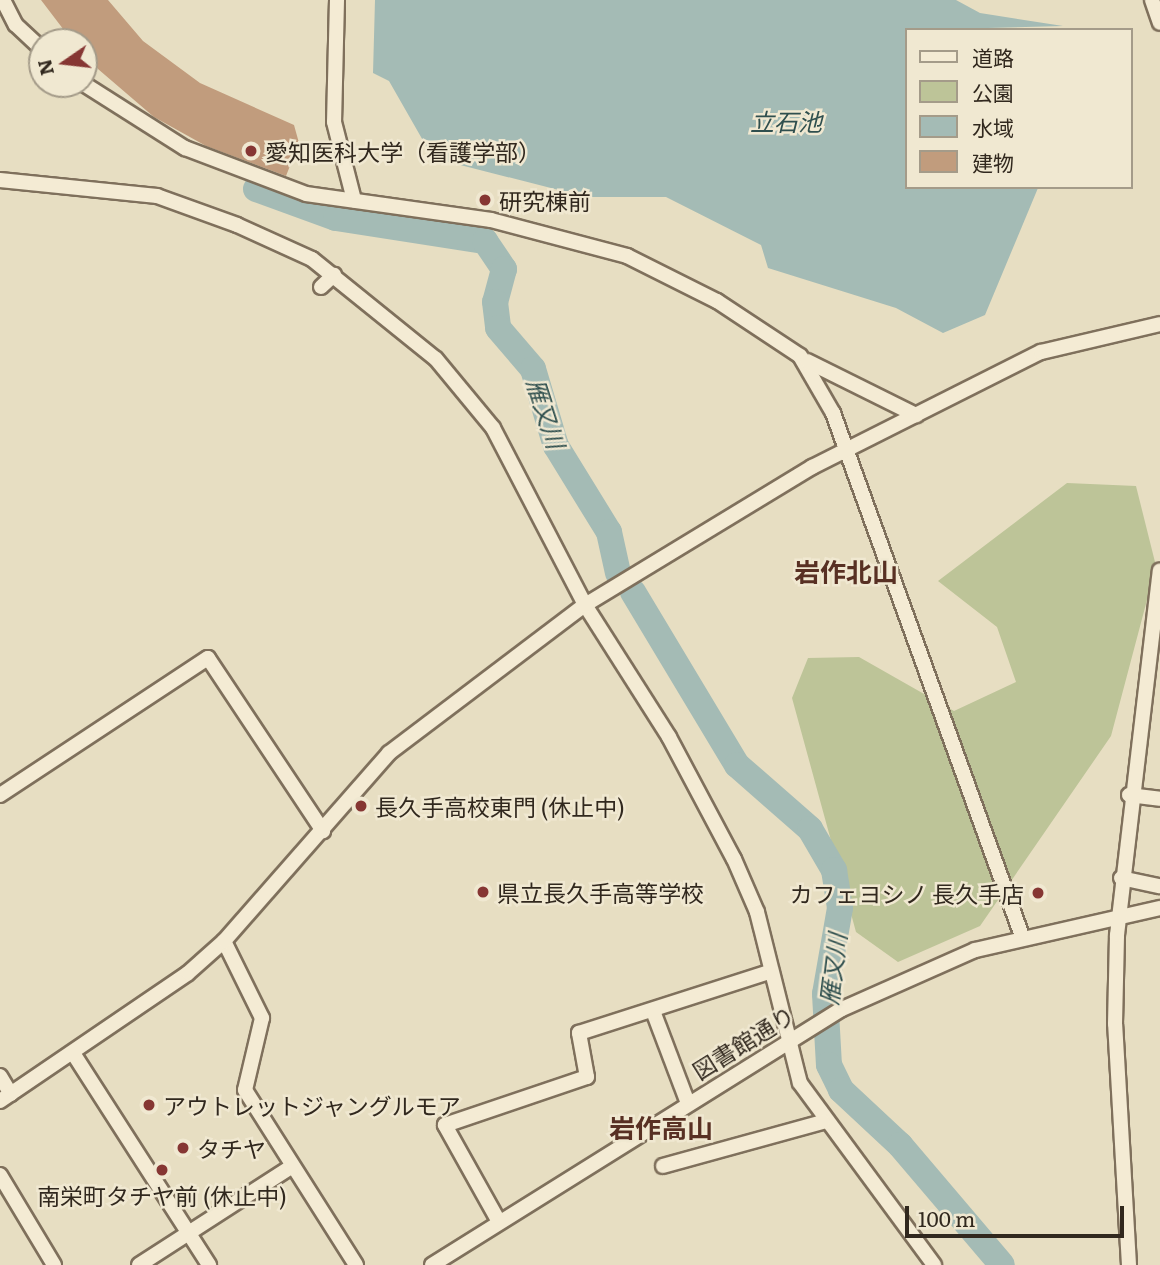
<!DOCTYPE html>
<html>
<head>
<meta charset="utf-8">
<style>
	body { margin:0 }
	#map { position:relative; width:1160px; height:1265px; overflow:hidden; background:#e7dec2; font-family:Literata,"Noto Sans JP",serif }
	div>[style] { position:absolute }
	.green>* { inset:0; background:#bdc498 }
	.water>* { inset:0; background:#a4bbb5 }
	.river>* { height:26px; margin:-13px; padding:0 13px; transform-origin:13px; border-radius:13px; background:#a4bbb5 }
	.building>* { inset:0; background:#c19c7d }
	.roads { filter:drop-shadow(2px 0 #7f705c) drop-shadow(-2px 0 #7f705c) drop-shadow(0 2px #7f705c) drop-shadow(0 -2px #7f705c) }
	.minor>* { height:14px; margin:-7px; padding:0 7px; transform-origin:7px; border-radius:7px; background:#f4ebd4 }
	.dots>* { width:19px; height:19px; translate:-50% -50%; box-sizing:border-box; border:4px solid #f0e8d1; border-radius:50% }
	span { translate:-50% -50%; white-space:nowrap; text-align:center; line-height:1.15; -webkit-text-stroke:5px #f0e8d1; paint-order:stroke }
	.poi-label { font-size:23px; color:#31281e }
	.left { translate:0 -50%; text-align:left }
	.right { translate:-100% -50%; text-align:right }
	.street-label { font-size:23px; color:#31281e }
	.water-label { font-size:24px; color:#2f4f4e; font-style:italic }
	.quarter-label { font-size:26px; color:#583023; font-weight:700 }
	.legend { position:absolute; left:905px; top:28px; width:228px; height:161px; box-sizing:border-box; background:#f0e8d1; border:2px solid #a49b89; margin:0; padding:9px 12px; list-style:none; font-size:21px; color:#31281e }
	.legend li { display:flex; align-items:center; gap:14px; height:35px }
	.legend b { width:35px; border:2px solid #a49b89 }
	.north { position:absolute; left:28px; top:28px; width:70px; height:70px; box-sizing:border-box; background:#f0e8d1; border:2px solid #a49b89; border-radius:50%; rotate:256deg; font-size:19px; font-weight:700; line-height:28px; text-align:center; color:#31281e }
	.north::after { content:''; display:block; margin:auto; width:24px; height:32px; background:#863633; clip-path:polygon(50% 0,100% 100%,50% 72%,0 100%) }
	.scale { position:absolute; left:905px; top:1206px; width:219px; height:32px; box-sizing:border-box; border:4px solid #31281e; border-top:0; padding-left:9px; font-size:21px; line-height:24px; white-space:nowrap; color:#31281e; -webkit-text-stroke:5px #f0e8d1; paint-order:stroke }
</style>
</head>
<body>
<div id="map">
	<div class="green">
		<i style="clip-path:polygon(1067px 483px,1136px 486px,1156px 566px,1111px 736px,980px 926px,898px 962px,856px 932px,792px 698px,808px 658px,859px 657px,954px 711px,1016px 682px,997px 627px,938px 581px)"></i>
	</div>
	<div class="water">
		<i style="clip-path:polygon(375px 0,956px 0,980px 13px,1063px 26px,906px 30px,906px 187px,1038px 188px,985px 315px,943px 333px,896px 308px,768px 268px,761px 245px,666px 197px,586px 197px,433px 158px,389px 81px,373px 73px)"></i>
	</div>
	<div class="river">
		<i style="left:256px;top:189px;width:85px;rotate:19.9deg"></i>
		<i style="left:336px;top:218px;width:151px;rotate:8.8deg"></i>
		<i style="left:485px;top:241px;width:34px;rotate:56deg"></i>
		<i style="left:504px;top:269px;width:34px;rotate:105deg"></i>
		<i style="left:495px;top:302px;width:26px;rotate:83deg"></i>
		<i style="left:498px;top:328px;width:54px;rotate:49.5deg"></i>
		<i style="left:533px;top:369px;width:80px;rotate:73.4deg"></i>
		<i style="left:556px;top:446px;width:101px;rotate:58.4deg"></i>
		<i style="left:609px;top:532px;width:42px;rotate:77.6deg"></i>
		<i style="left:633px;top:592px;width:202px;rotate:59deg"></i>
		<i style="left:737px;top:765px;width:97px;rotate:41.2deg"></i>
		<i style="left:810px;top:829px;width:48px;rotate:59.7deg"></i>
		<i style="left:834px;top:870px;width:38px;rotate:81deg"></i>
		<i style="left:840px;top:908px;width:87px;rotate:99.9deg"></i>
		<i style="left:825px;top:994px;width:71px;rotate:86.8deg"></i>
		<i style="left:829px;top:1065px;width:28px;rotate:64deg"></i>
		<i style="left:841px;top:1090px;width:81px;rotate:43deg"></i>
		<i style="left:900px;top:1145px;width:157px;rotate:49.6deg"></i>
	</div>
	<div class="building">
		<i style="clip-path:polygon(41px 0,108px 0,143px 41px,200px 83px,294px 125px,299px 143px,286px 176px,206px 146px,154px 117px,98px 69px,84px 54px,84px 42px,73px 42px)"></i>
	</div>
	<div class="roads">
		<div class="minor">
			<i style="left:3px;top:0;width:28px;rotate:63deg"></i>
			<i style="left:16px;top:25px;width:35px;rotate:43deg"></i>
			<i style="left:337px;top:0;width:122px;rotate:91.4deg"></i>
			<i style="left:334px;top:122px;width:81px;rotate:75.6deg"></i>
			<i style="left:1152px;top:0;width:24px;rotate:71deg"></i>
			<i style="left:84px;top:84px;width:120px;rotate:32.4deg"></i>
			<i style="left:185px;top:148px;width:129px;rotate:20.8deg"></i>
			<i style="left:306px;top:194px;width:187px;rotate:8deg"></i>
			<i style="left:491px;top:220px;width:141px;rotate:14.8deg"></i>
			<i style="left:627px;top:256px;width:101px;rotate:26.6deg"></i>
			<i style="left:717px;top:301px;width:100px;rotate:33.5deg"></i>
			<i style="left:800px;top:356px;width:66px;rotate:59.9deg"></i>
			<i style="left:833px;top:413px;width:556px;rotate:70.13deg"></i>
			<i style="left:0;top:180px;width:158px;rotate:5.8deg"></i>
			<i style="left:157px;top:196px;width:85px;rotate:19.9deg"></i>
			<i style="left:237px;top:225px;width:82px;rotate:24.4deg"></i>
			<i style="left:312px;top:259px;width:159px;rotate:38.9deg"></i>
			<i style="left:436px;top:359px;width:89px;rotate:50.4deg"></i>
			<i style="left:493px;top:428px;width:199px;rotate:62.5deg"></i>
			<i style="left:585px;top:605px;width:156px;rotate:57.5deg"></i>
			<i style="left:669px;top:737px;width:138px;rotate:62deg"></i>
			<i style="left:734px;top:859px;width:58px;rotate:66.5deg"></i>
			<i style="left:757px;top:912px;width:176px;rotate:75.9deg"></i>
			<i style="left:800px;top:1083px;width:226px;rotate:53.6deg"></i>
			<i style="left:321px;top:287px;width:18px;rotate:-43deg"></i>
			<i style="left:807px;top:361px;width:122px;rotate:26.4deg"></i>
			<i style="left:0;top:795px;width:249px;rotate:-33.4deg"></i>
			<i style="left:208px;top:658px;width:208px;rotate:56.4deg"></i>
			<i style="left:1129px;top:795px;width:31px;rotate:7deg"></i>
			<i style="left:1121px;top:878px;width:40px;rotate:12deg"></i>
			<i style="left:224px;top:941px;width:86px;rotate:63.7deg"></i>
			<i style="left:262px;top:1018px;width:74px;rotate:103.3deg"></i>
			<i style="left:245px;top:1090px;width:207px;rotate:57.6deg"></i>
			<i style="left:653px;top:1011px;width:98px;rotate:69.2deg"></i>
			<i style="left:73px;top:1053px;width:252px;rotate:57.3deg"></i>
			<i style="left:0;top:1076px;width:21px;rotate:59deg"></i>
			<i style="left:0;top:1101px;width:227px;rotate:-34.2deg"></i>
			<i style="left:188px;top:973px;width:48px;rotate:-41.6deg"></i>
			<i style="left:224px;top:941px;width:250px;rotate:-48.7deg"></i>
			<i style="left:389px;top:753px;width:246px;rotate:-37.1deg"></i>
			<i style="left:585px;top:605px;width:266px;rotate:-31.3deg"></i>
			<i style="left:812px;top:467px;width:256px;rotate:-26.7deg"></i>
			<i style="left:1041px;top:352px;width:122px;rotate:-13.2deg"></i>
			<i style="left:663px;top:1166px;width:166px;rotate:-15.4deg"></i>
			<i style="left:0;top:1175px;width:105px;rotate:59deg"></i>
			<i style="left:498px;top:1220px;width:109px;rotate:-119.2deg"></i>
			<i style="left:445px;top:1125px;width:150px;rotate:-18.7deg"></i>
			<i style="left:587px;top:1077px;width:45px;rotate:-100.3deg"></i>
			<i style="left:579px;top:1033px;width:200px;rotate:-17.8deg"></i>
			<i style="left:139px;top:1265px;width:181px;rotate:-32.8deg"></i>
			<i style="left:432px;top:1265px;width:483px;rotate:-32deg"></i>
			<i style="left:842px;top:1009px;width:145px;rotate:-23.9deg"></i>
			<i style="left:975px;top:950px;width:190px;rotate:-12.8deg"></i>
			<i style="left:1129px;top:1265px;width:241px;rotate:-93.3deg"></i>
			<i style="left:1115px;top:1024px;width:89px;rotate:-88.7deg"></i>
			<i style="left:1117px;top:935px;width:367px;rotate:-83.3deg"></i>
		</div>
	</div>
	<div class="dots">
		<i style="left:251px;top:151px;background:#863633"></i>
		<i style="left:485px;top:200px;background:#863633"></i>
		<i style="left:361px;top:806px;background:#863633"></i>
		<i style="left:483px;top:892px;background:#863633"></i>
		<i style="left:1038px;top:893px;background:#863633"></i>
		<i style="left:149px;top:1105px;background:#863633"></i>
		<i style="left:183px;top:1148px;background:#863633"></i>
		<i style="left:162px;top:1170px;background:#863633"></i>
	</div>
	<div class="poi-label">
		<span class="left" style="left:265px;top:151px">愛知医科大学（看護学部）</span>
		<span class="left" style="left:499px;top:200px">研究棟前</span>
		<span class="left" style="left:375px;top:806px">長久手高校東門 (休止中)</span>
		<span class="left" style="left:497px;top:892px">県立長久手高等学校</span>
		<span class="right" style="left:1024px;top:893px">カフェヨシノ 長久手店</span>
		<span class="left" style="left:163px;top:1105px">アウトレットジャングルモア</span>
		<span class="left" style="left:197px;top:1148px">タチヤ</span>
		<span style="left:162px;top:1195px">南栄町タチヤ前 (休止中)</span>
	</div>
	<div class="street-label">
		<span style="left:743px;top:1042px;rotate:-32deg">図書館通り</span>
	</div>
	<div class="water-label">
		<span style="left:786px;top:121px">立石池</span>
		<span style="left:547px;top:413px;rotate:72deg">雁又川</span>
		<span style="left:832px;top:969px;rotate:-83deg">雁又川</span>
	</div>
	<div class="quarter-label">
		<span style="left:846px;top:571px">岩作北山</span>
		<span style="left:661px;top:1127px">岩作高山</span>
	</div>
	<ul class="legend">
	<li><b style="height:9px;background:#f4ebd4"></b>道路</li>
	<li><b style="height:19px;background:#bdc498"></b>公園</li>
	<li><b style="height:19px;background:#a4bbb5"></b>水域</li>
	<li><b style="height:19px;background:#c19c7d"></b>建物</li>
	</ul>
	<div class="north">N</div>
	<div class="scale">100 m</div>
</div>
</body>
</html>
